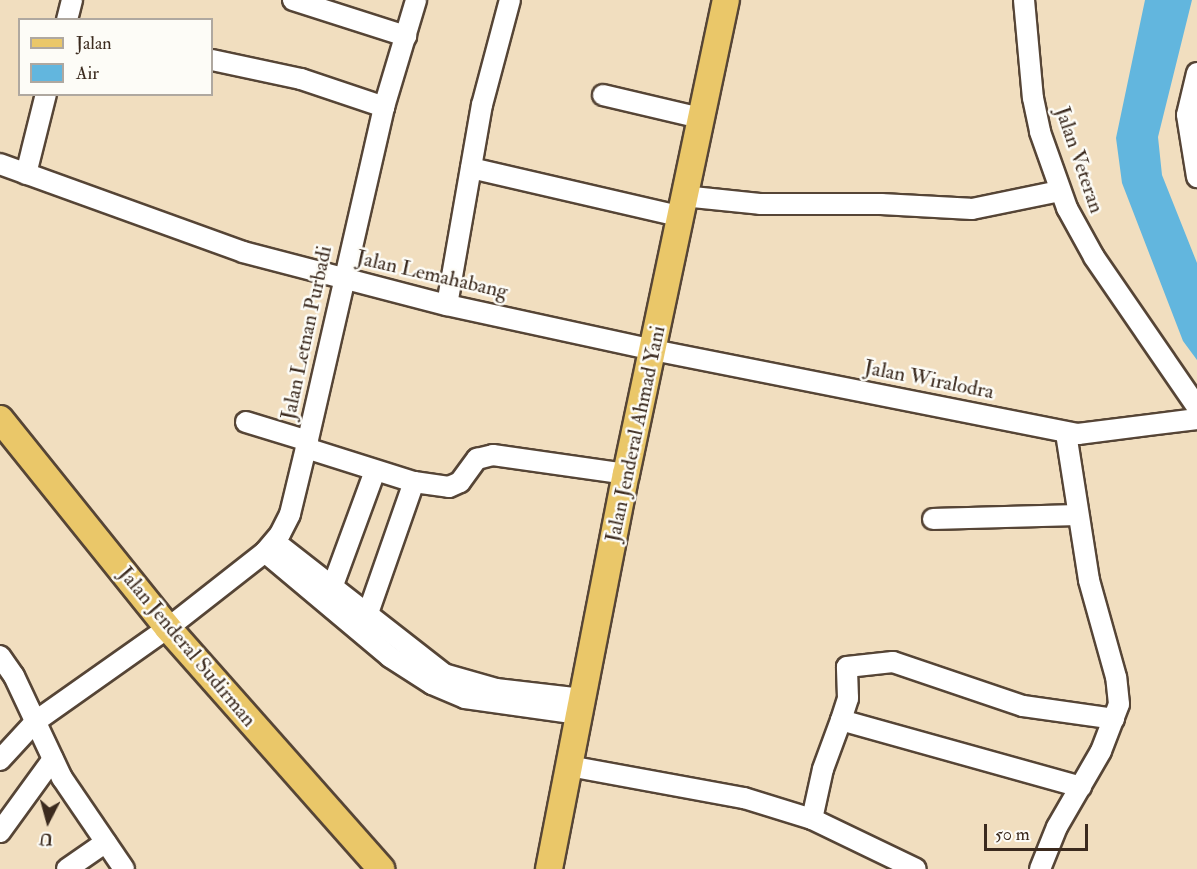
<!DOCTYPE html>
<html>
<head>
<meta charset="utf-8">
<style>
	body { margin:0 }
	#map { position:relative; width:1197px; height:869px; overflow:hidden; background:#f1debf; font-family:"IM FELL Double Pica",serif }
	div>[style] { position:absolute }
	.water>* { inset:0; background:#62b6de }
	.roads { filter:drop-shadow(2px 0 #564536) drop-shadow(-2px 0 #564536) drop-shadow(0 2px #564536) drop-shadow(0 -2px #564536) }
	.minor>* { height:20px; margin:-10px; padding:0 10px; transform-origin:10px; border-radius:10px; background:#fff }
	.major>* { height:26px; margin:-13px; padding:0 13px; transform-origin:13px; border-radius:13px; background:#eac769 }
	span { translate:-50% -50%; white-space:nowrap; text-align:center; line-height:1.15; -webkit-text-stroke:5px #fdfcf7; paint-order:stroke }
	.street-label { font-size:21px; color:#3b2a1e }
	.legend { position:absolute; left:18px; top:18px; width:195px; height:78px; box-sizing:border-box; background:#fdfcf7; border:2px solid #afa8a0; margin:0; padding:8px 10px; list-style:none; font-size:18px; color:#3b2a1e }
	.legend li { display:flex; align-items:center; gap:12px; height:30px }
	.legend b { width:30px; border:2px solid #afa8a0 }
	.north { position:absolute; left:18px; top:791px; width:60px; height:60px; -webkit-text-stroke:4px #fdfcf7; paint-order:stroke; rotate:186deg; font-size:16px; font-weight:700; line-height:24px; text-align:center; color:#3b2a1e }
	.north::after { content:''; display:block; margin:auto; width:21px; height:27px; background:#3b2a1e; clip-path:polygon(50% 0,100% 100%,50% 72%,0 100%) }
	.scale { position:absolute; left:984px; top:824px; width:104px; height:27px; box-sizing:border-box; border:3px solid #3b2a1e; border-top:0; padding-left:8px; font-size:18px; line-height:21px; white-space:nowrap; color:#3b2a1e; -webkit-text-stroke:4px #fdfcf7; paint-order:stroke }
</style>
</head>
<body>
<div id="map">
	<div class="water">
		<i style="clip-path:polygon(1145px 0,1192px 0,1158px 137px,1162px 175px,1197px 263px,1197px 360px,1183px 341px,1122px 183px,1116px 138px)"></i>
	</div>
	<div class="roads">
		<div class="minor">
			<i style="left:293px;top:0;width:119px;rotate:17.7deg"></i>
			<i style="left:1024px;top:0;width:98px;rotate:84.8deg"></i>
			<i style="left:1033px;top:98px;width:35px;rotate:78deg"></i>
			<i style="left:1040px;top:132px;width:81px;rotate:70.4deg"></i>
			<i style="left:1067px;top:208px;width:56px;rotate:61.1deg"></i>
			<i style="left:1094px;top:257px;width:182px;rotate:55.5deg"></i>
			<i style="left:67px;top:20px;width:21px;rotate:-76deg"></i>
			<i style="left:212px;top:60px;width:91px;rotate:12.1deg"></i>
			<i style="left:301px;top:79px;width:88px;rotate:18.6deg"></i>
			<i style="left:1197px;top:73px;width:43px;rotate:103.4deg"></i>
			<i style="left:1187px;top:115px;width:63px;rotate:80.8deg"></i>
			<i style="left:603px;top:95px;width:100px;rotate:13.3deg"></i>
			<i style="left:0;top:164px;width:258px;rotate:19.9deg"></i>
			<i style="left:243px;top:252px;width:211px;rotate:14.6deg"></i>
			<i style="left:447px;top:305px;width:211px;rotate:12.3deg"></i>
			<i style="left:653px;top:350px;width:433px;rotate:11.2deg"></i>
			<i style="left:1078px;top:434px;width:120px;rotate:-7.2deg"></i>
			<i style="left:471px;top:168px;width:213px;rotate:13deg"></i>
			<i style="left:26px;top:174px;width:82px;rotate:-76deg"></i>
			<i style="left:683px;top:196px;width:77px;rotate:5.9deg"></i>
			<i style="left:760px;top:204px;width:121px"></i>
			<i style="left:881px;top:204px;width:91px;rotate:3.1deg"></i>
			<i style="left:972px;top:209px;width:90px;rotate:-11.6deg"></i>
			<i style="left:447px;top:305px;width:203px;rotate:-80.1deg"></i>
			<i style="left:482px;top:105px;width:109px;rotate:-75.1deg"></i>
			<i style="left:246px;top:422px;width:65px;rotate:17deg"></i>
			<i style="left:306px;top:448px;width:113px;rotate:17.5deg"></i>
			<i style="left:414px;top:482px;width:35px;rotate:8deg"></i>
			<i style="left:449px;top:487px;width:12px;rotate:-24deg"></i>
			<i style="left:460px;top:482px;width:29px;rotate:-54deg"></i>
			<i style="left:477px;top:459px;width:16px;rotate:-14deg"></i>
			<i style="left:493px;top:455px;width:134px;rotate:8.1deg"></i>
			<i style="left:933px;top:519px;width:144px;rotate:-1.6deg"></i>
			<i style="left:275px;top:542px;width:214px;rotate:38deg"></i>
			<i style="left:444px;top:674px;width:54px;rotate:16.1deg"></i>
			<i style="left:496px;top:689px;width:87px;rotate:6.6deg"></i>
			<i style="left:265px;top:552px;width:163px;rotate:40deg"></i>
			<i style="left:390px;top:657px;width:50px;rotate:32.7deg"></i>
			<i style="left:432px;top:684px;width:36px;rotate:23deg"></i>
			<i style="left:465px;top:698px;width:115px;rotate:8deg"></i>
			<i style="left:333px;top:585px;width:121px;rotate:-69.8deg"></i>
			<i style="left:367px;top:616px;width:142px;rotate:-70.7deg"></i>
			<i style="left:0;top:656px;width:24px;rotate:55deg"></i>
			<i style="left:14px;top:676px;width:113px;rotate:64.8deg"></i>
			<i style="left:62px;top:778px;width:110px;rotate:55.7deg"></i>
			<i style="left:0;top:760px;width:53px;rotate:-47.3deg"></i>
			<i style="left:36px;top:721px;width:161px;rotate:-35.2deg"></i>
			<i style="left:168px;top:628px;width:123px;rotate:-38.1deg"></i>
			<i style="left:265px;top:552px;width:23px;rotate:-50deg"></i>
			<i style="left:280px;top:534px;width:22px;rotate:-63deg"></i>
			<i style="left:290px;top:514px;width:68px;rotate:-76.4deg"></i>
			<i style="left:306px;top:448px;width:350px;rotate:-77.1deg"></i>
			<i style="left:384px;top:107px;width:112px;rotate:-73.3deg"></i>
			<i style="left:569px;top:766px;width:178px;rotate:10.4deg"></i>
			<i style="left:744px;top:798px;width:71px;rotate:17.2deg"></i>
			<i style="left:812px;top:819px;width:115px;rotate:25.7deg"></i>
			<i style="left:1081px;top:787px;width:249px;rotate:-164.4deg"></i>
			<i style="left:841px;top:720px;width:23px;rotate:-72deg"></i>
			<i style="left:848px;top:698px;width:31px;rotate:-92deg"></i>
			<i style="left:847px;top:667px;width:46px;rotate:-6.2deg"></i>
			<i style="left:893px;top:662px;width:137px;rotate:18.7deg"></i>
			<i style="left:1023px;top:706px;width:92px;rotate:8.1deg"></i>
			<i style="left:812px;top:819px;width:51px;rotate:-77.6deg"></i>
			<i style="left:823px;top:769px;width:52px;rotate:-69.8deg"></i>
			<i style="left:0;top:832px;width:90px;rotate:-54deg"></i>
			<i style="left:67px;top:869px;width:47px;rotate:-34.7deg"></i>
			<i style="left:1040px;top:869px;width:45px;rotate:-68deg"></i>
			<i style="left:1057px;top:827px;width:88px;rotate:-59.9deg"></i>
			<i style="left:1101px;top:751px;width:50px;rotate:-69deg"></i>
			<i style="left:1119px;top:704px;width:27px;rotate:-96deg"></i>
			<i style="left:1116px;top:677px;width:101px;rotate:-105.6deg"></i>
			<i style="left:1089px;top:580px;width:149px;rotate:-98.9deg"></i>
		</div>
		<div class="major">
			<i style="left:0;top:419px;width:268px;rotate:51.2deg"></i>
			<i style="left:168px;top:628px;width:322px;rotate:48.5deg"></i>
			<i style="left:549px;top:869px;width:402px;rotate:-79deg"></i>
			<i style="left:626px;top:474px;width:484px;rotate:-78.1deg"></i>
		</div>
	</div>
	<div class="street-label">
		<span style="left:1079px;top:160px;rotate:71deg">Jalan Veteran</span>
		<span style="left:432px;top:275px;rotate:13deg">Jalan Lemahabang</span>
		<span style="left:307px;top:333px;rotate:-78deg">Jalan Letnan Purbadi</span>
		<span style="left:929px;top:380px;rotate:11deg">Jalan Wiralodra</span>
		<span style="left:636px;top:434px;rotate:-78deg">Jalan Jenderal Ahmad Yani</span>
		<span style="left:187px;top:647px;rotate:50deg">Jalan Jenderal Sudirman</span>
	</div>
	<ul class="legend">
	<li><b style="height:8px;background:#eac769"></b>Jalan</li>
	<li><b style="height:16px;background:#62b6de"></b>Air</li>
	</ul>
	<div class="north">U</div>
	<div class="scale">50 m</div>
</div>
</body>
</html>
